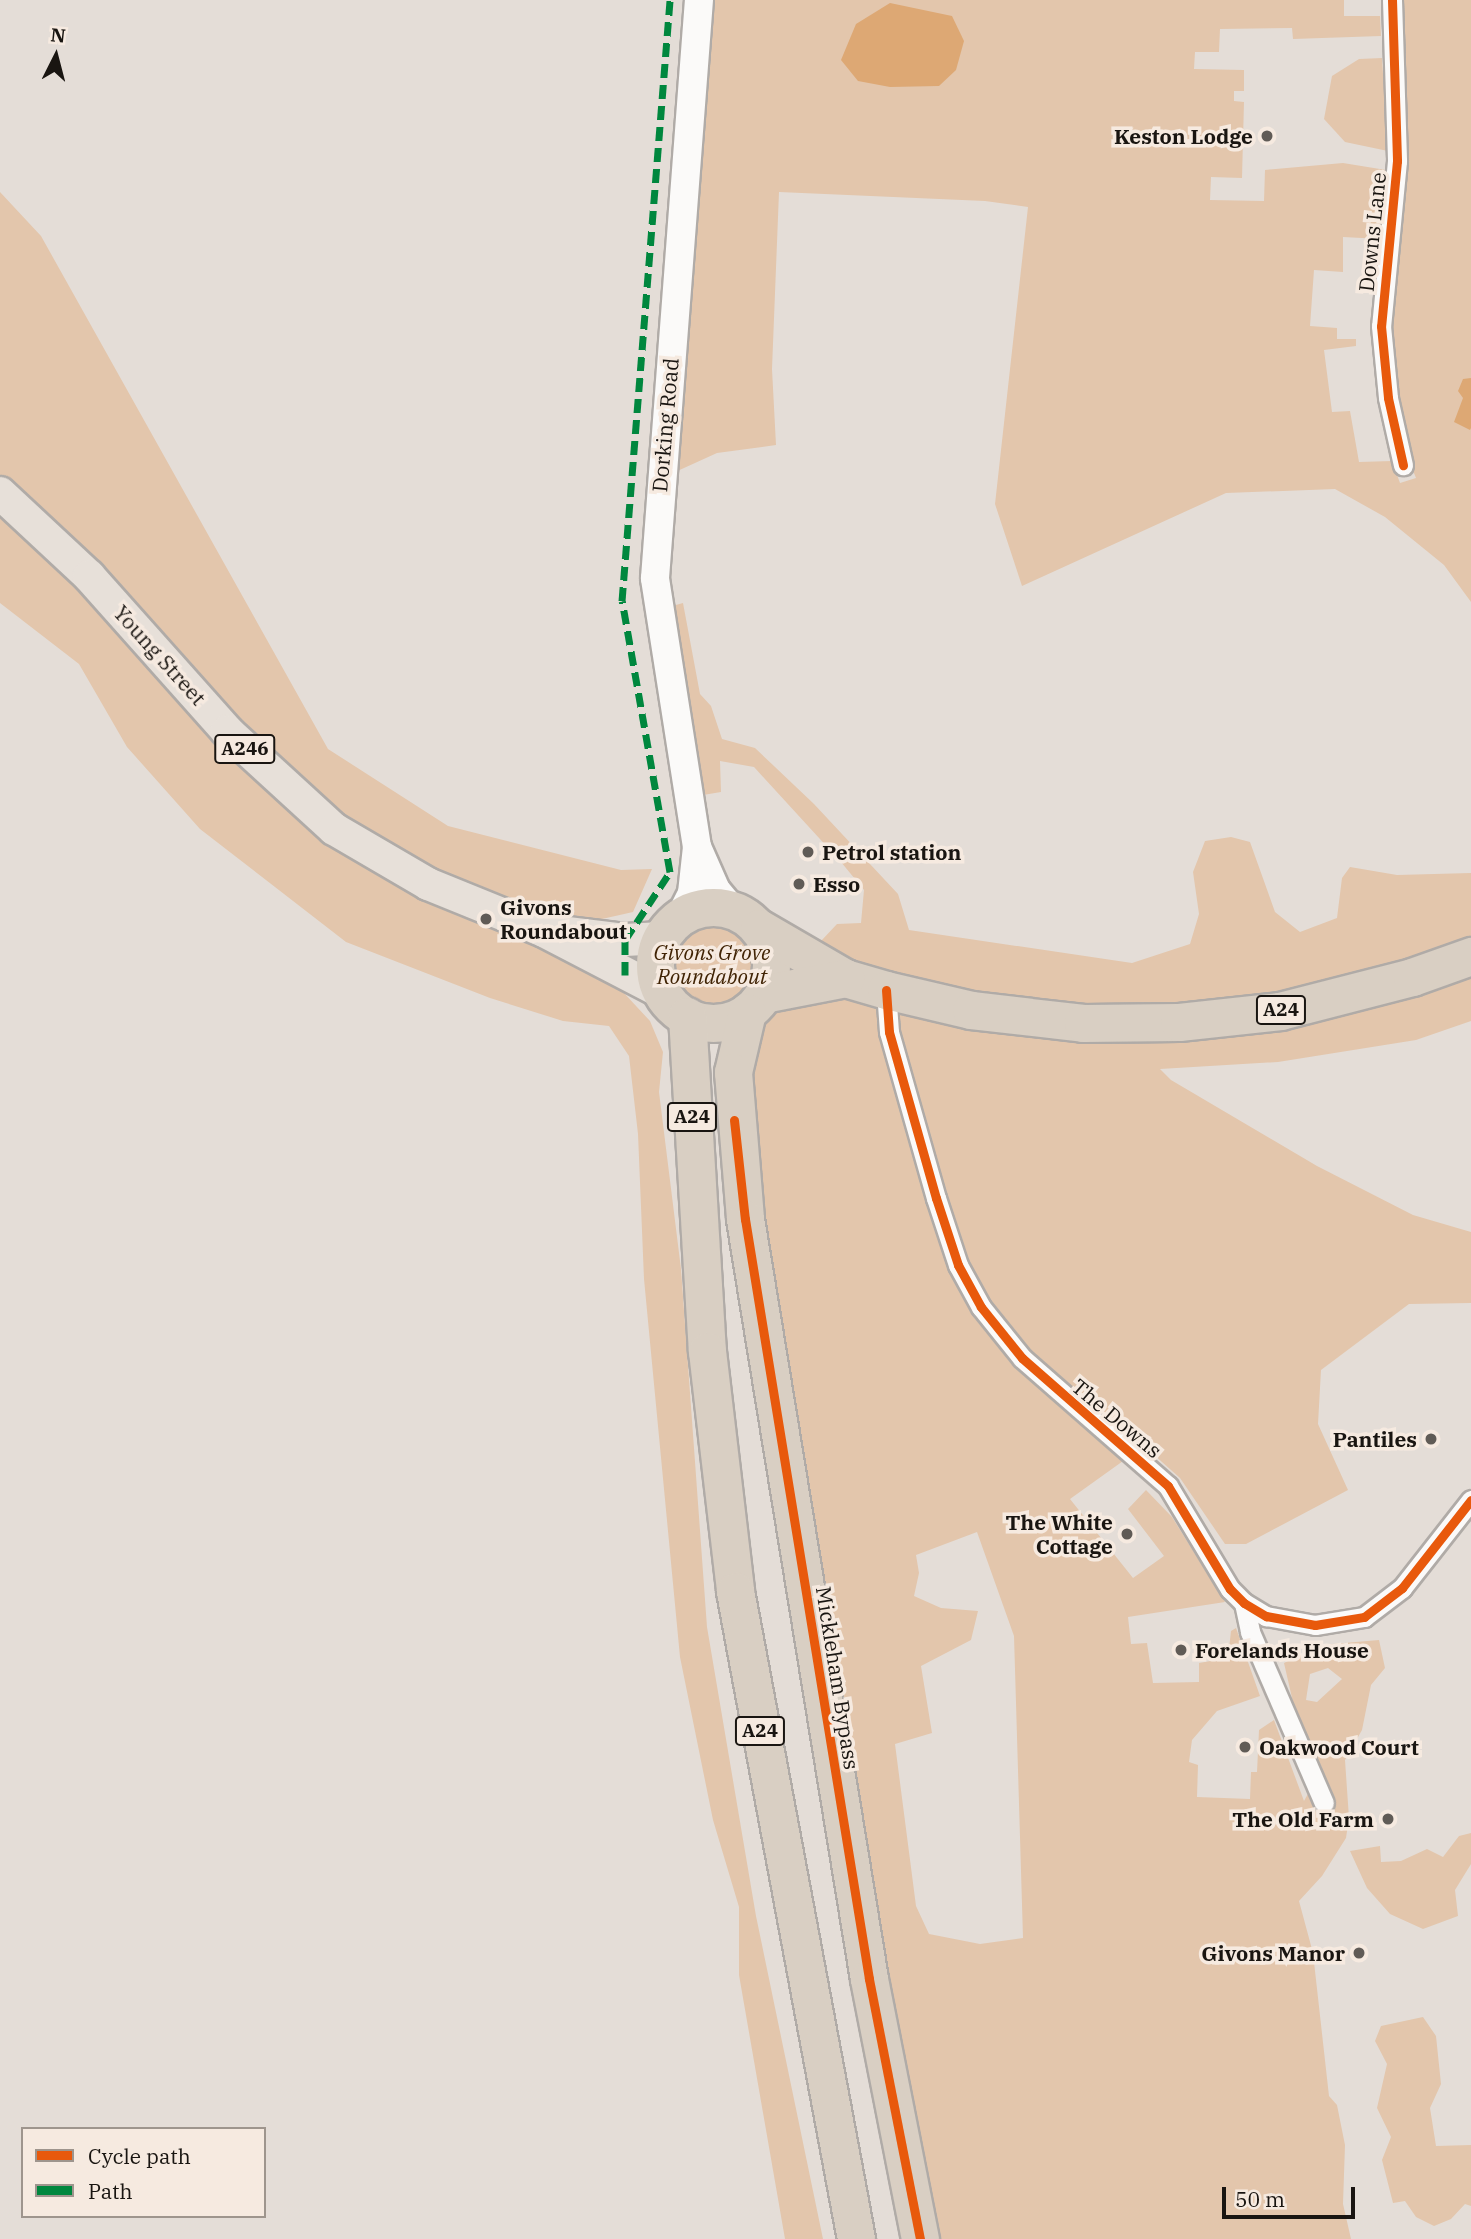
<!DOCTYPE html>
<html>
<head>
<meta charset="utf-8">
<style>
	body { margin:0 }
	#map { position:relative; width:1471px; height:2239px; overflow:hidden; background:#e4ddd7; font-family:"IBM Plex Serif",serif }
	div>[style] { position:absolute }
	.green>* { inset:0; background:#e3c6ac }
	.round { border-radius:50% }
	.water>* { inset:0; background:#dda874 }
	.roads { filter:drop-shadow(2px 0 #b0aba7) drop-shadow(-2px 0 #b0aba7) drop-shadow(0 2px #b0aba7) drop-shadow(0 -2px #b0aba7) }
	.street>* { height:19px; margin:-9.5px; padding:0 9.5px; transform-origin:9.5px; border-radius:9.5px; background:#fbfaf9 }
	.secondary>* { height:28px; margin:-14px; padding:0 14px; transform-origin:14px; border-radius:14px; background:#fbfaf9 }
	.primary>* { height:32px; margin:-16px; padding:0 16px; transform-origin:16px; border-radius:16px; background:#e7e0d9 }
	.highway>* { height:37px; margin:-18.5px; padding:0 18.5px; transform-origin:18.5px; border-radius:18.5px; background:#d9cfc3 }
	.highway>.ring { margin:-18.5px; padding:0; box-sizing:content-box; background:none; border:37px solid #d9cfc3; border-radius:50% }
	.quiet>* { height:7px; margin-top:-3.5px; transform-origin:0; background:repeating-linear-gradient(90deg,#00873e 0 14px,transparent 0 21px) }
	.cycleway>* { height:9px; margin:-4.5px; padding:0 4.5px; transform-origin:4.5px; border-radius:4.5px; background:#e8590c }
	.dots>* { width:19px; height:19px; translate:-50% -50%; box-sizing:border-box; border:4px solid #f6eae0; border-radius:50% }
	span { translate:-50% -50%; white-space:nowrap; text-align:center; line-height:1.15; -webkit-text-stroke:7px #f6eae0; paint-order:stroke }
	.shield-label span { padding:2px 5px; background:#f6eae0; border:2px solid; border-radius:5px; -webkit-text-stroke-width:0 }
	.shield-label { font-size:19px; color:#191511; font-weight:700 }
	.poi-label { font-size:21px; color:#191511; font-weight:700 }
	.right { translate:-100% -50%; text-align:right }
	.left { translate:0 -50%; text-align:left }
	.street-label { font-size:21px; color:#191511 }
	.park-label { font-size:21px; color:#402304; font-style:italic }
	.legend { position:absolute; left:21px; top:2127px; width:245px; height:91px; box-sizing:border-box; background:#f6eae0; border:2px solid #9e958d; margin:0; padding:9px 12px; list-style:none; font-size:21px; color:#191511 }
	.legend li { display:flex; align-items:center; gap:14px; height:35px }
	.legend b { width:35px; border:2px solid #9e958d }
	.north { position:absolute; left:21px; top:21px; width:70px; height:70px; -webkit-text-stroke:5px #f6eae0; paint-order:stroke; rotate:6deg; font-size:19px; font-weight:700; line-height:28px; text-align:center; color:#191511 }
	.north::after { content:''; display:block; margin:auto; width:24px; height:32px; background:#191511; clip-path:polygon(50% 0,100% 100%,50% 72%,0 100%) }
	.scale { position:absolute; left:1222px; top:2187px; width:133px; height:32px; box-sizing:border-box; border:4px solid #191511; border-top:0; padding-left:9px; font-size:21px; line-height:24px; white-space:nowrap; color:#191511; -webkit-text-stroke:5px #f6eae0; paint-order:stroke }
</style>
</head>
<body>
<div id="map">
	<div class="green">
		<i style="clip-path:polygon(708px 0,1344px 0,1344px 16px,1380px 16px,1381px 36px,1293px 39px,1292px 28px,1220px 29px,1219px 52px,1195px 52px,1194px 69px,1244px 70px,1244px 91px,1234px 91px,1234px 101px,1244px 102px,1242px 178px,1211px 177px,1210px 200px,1264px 201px,1265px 170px,1343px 163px,1386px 170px,1381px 239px,1343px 237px,1343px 272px,1314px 270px,1310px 326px,1337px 328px,1337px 339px,1356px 339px,1356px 346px,1324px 350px,1332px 412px,1350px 411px,1359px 462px,1392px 461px,1400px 483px,1416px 478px,1408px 458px,1385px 325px,1399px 0,1471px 0,1471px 602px,1444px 565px,1385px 517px,1335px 489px,1226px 493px,1022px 586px,995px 504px,1028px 207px,985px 201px,779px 192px,772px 369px,776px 445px,717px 453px,673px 473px)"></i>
		<i style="clip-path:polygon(1382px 58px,1388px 151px,1345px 142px,1324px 119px,1332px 76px,1359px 59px)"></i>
		<i style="clip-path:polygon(0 192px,41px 236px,328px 749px,448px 826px,621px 870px,652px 869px,633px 912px,593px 921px,598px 965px,650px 1021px,663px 1052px,659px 1092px,681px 1269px,707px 1627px,756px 1916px,823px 2239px,785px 2239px,739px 1975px,739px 1907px,713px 1820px,680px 1657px,644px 1279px,638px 1134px,629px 1056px,609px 1026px,563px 1021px,490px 998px,346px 942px,200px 829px,127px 747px,79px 664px,0 603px)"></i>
		<i style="clip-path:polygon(683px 603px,700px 694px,711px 706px,722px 739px,755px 748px,814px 804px,898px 894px,909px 930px,1132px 963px,1190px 944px,1199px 914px,1193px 872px,1205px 841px,1231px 837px,1250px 842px,1275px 912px,1300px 932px,1337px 918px,1342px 878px,1350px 867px,1397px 875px,1471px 873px,1471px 940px,1414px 962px,1298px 991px,1184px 1007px,1047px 1005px,944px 995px,829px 954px,821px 941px,837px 924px,861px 923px,864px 890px,841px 862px,754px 767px,720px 761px,721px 792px,697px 796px,669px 607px)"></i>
		<i class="round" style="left:669px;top:921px;width:86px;height:86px"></i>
		<i style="clip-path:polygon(evenodd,1471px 968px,1471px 1021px,1416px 1040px,1278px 1062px,1160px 1069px,1171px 1080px,1317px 1166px,1413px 1215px,1471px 1232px,1471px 1303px,1409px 1304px,1321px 1370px,1318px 1424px,1348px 1490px,1246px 1544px,1225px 1544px,1180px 1478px,1144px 1446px,1070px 1499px,1133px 1578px,1164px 1556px,1128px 1509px,1146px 1490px,1172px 1517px,1225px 1602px,1128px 1617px,1131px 1644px,1147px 1643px,1153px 1683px,1199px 1682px,1199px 1663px,1228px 1658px,1231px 1631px,1236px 1628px,1260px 1696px,1217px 1711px,1192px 1740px,1189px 1762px,1198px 1765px,1197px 1797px,1250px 1799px,1251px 1772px,1257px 1772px,1259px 1730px,1274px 1720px,1304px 1801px,1322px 1768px,1295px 1711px,1284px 1663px,1321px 1645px,1379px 1640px,1385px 1668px,1371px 1685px,1362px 1730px,1345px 1760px,1349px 1818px,1346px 1838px,1322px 1876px,1299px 1901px,1313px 1953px,1329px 2096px,1337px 2105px,1345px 2145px,1343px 2204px,1351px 2239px,937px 2239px,856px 1818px,776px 1351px,745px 1079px,758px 1032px,771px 1014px,801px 997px,835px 992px,1047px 1029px,1471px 968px,977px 1532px,1014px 1636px,1023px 1938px,980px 1944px,929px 1934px,916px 1906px,895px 1744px,932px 1733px,921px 1666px,971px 1640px,978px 1611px,941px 1608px,914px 1596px,919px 1573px,916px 1555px,977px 1532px,1471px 968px,1328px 1668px,1342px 1679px,1317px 1702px,1306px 1700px,1310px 1674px,1328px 1668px)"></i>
		<i style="clip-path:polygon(1471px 1833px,1471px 1864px,1455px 1890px,1458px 1916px,1423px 1929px,1390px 1914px,1367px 1888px,1350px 1851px,1380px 1846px,1381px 1862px,1401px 1861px,1427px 1849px,1443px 1857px,1459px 1836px)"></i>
		<i style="clip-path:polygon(1423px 2017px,1436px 2036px,1441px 2084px,1430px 2108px,1436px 2146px,1471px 2145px,1471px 2206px,1465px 2204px,1451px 2219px,1434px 2226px,1416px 2217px,1405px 2201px,1393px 2203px,1382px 2160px,1391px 2137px,1377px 2108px,1387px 2064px,1375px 2041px,1381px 2026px)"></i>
	</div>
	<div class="water">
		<i style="clip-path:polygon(890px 3px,952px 16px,964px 41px,956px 70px,939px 86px,890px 87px,858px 81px,841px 60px,856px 24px)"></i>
		<i style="clip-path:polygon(1471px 378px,1471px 428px,1470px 430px,1454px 422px,1463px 398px,1458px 391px,1463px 379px)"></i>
	</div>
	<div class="roads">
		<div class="street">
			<i style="left:1392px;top:0;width:161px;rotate:88.2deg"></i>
			<i style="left:1397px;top:161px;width:166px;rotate:95.5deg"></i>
			<i style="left:1381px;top:326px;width:72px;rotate:84.4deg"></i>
			<i style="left:1388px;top:398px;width:69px;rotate:77.4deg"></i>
			<i style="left:886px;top:990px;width:42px;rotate:85.9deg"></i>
			<i style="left:889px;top:1032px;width:173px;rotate:74.2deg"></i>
			<i style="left:936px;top:1198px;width:71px;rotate:71.8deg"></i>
			<i style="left:958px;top:1265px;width:48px;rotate:61.3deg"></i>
			<i style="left:981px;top:1307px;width:65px;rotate:51.2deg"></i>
			<i style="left:1022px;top:1358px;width:194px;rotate:41.2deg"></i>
			<i style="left:1168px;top:1486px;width:120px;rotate:59deg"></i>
			<i style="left:1230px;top:1589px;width:20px;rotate:45deg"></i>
			<i style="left:1244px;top:1603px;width:26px;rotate:31deg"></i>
			<i style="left:1266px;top:1616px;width:50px;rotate:10.4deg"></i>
			<i style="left:1315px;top:1625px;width:50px;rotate:-9.3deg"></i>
			<i style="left:1364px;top:1617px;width:48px;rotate:-37.3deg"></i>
			<i style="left:1402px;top:1588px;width:112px;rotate:-51.9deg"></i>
			<i style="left:1244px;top:1603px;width:30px;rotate:78deg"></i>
			<i style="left:1250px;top:1632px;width:186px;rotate:66.6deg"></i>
		</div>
		<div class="secondary">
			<i style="left:697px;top:847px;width:47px;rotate:66.2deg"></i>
			<i style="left:716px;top:890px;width:26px;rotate:50deg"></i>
			<i style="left:680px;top:917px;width:27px;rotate:-63deg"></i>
			<i style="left:692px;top:893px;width:46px;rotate:-83.8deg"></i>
			<i style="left:697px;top:847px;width:272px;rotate:-98.9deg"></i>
			<i style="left:655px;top:578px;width:580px;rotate:-85.65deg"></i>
		</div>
		<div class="primary">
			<i style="left:0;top:493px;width:122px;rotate:43deg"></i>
			<i style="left:89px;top:576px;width:208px;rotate:48.3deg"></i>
			<i style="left:227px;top:731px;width:145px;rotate:42.5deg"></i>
			<i style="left:334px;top:829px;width:109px;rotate:30.3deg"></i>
			<i style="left:428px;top:884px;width:125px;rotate:22.1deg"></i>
			<i style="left:544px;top:931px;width:134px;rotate:27.5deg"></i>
			<i style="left:559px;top:932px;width:66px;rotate:6.9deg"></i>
			<i style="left:625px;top:940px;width:37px;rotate:-3deg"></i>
		</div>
		<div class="highway">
			<i class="ring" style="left:655px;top:907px;width:79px;height:79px"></i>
			<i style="left:759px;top:928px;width:99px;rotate:30.2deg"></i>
			<i style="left:845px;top:978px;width:43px;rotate:16.3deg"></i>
			<i style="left:886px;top:990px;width:87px;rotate:13.2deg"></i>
			<i style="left:971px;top:1010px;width:113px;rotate:6.6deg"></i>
			<i style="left:1083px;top:1023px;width:96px;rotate:-0.6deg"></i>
			<i style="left:1179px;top:1022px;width:102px;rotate:-6.2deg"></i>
			<i style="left:1280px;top:1011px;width:136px;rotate:-14.4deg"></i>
			<i style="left:1412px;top:977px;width:63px;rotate:-19.6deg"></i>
			<i style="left:763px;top:994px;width:84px;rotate:-11deg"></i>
			<i style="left:747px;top:1012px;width:62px;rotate:103.1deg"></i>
			<i style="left:733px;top:1072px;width:147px;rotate:85.3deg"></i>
			<i style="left:745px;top:1219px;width:770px;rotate:80.73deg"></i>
			<i style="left:869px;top:1979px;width:265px;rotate:78.9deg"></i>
			<i style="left:687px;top:1016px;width:336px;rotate:86.6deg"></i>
			<i style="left:707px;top:1351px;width:242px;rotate:83.3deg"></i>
			<i style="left:735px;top:1591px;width:659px;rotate:79.42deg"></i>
		</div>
	</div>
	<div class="quiet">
		<i style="left:625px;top:975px;width:35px;rotate:-90deg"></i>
		<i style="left:625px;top:940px;width:82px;rotate:-56.5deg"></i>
		<i style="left:670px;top:872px;width:275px;rotate:-100deg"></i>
		<i style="left:622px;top:601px;width:603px;rotate:-85.43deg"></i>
	</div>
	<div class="cycleway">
		<i style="left:1392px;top:0;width:161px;rotate:88.2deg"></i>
		<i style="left:1397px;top:161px;width:166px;rotate:95.5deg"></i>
		<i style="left:1381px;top:326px;width:72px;rotate:84.4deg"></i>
		<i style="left:1388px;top:398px;width:69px;rotate:77.4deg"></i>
		<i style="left:886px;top:990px;width:42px;rotate:85.9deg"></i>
		<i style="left:889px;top:1032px;width:173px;rotate:74.2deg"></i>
		<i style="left:936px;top:1198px;width:71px;rotate:71.8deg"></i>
		<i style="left:958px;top:1265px;width:48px;rotate:61.3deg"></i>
		<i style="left:981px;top:1307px;width:65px;rotate:51.2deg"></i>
		<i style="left:1022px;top:1358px;width:194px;rotate:41.2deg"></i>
		<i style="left:1168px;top:1486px;width:120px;rotate:59deg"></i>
		<i style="left:1230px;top:1589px;width:20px;rotate:45deg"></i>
		<i style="left:1244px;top:1603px;width:26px;rotate:31deg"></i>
		<i style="left:1266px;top:1616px;width:50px;rotate:10.4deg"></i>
		<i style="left:1315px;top:1625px;width:50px;rotate:-9.3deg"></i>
		<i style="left:1364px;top:1617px;width:48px;rotate:-37.3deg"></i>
		<i style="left:1402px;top:1588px;width:112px;rotate:-51.9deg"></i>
		<i style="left:734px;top:1120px;width:100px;rotate:83.7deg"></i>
		<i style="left:745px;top:1219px;width:770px;rotate:80.73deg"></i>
		<i style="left:869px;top:1979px;width:265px;rotate:78.9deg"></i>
	</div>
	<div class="dots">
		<i style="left:1267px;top:136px;background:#605b56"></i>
		<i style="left:808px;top:852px;background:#605b56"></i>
		<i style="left:799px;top:884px;background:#605b56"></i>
		<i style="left:486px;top:919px;background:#605b56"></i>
		<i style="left:1431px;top:1439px;background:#605b56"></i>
		<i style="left:1127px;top:1534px;background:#605b56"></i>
		<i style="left:1181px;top:1650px;background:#605b56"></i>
		<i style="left:1245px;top:1747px;background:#605b56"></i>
		<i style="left:1388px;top:1819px;background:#605b56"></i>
		<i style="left:1359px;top:1953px;background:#605b56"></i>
	</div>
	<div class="shield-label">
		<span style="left:245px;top:749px">A246</span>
		<span style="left:1281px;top:1010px">A24</span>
		<span style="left:692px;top:1117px">A24</span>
		<span style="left:760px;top:1731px">A24</span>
	</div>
	<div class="poi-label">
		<span class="right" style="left:1253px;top:136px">Keston Lodge</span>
		<span class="left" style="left:822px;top:852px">Petrol station</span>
		<span class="left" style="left:813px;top:884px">Esso</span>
		<span class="left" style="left:500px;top:919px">Givons<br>Roundabout</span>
		<span class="right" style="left:1417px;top:1439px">Pantiles</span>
		<span class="right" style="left:1113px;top:1534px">The White<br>Cottage</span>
		<span class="left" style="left:1195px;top:1650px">Forelands House</span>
		<span class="left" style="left:1259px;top:1747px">Oakwood Court</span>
		<span class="right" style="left:1374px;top:1819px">The Old Farm</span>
		<span class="right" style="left:1345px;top:1953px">Givons Manor</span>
	</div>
	<div class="street-label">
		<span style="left:1372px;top:232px;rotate:-84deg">Downs Lane</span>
		<span style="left:665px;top:425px;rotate:-85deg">Dorking Road</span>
		<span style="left:160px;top:655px;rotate:48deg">Young Street</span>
		<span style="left:1117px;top:1418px;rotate:40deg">The Downs</span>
		<span style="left:838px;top:1678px;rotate:81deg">Mickleham Bypass</span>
	</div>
	<div class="park-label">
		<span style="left:712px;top:964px">Givons Grove<br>Roundabout</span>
	</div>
	<ul class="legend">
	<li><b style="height:9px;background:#e8590c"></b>Cycle path</li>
	<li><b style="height:9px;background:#00873e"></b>Path</li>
	</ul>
	<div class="north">N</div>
	<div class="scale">50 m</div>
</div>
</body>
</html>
